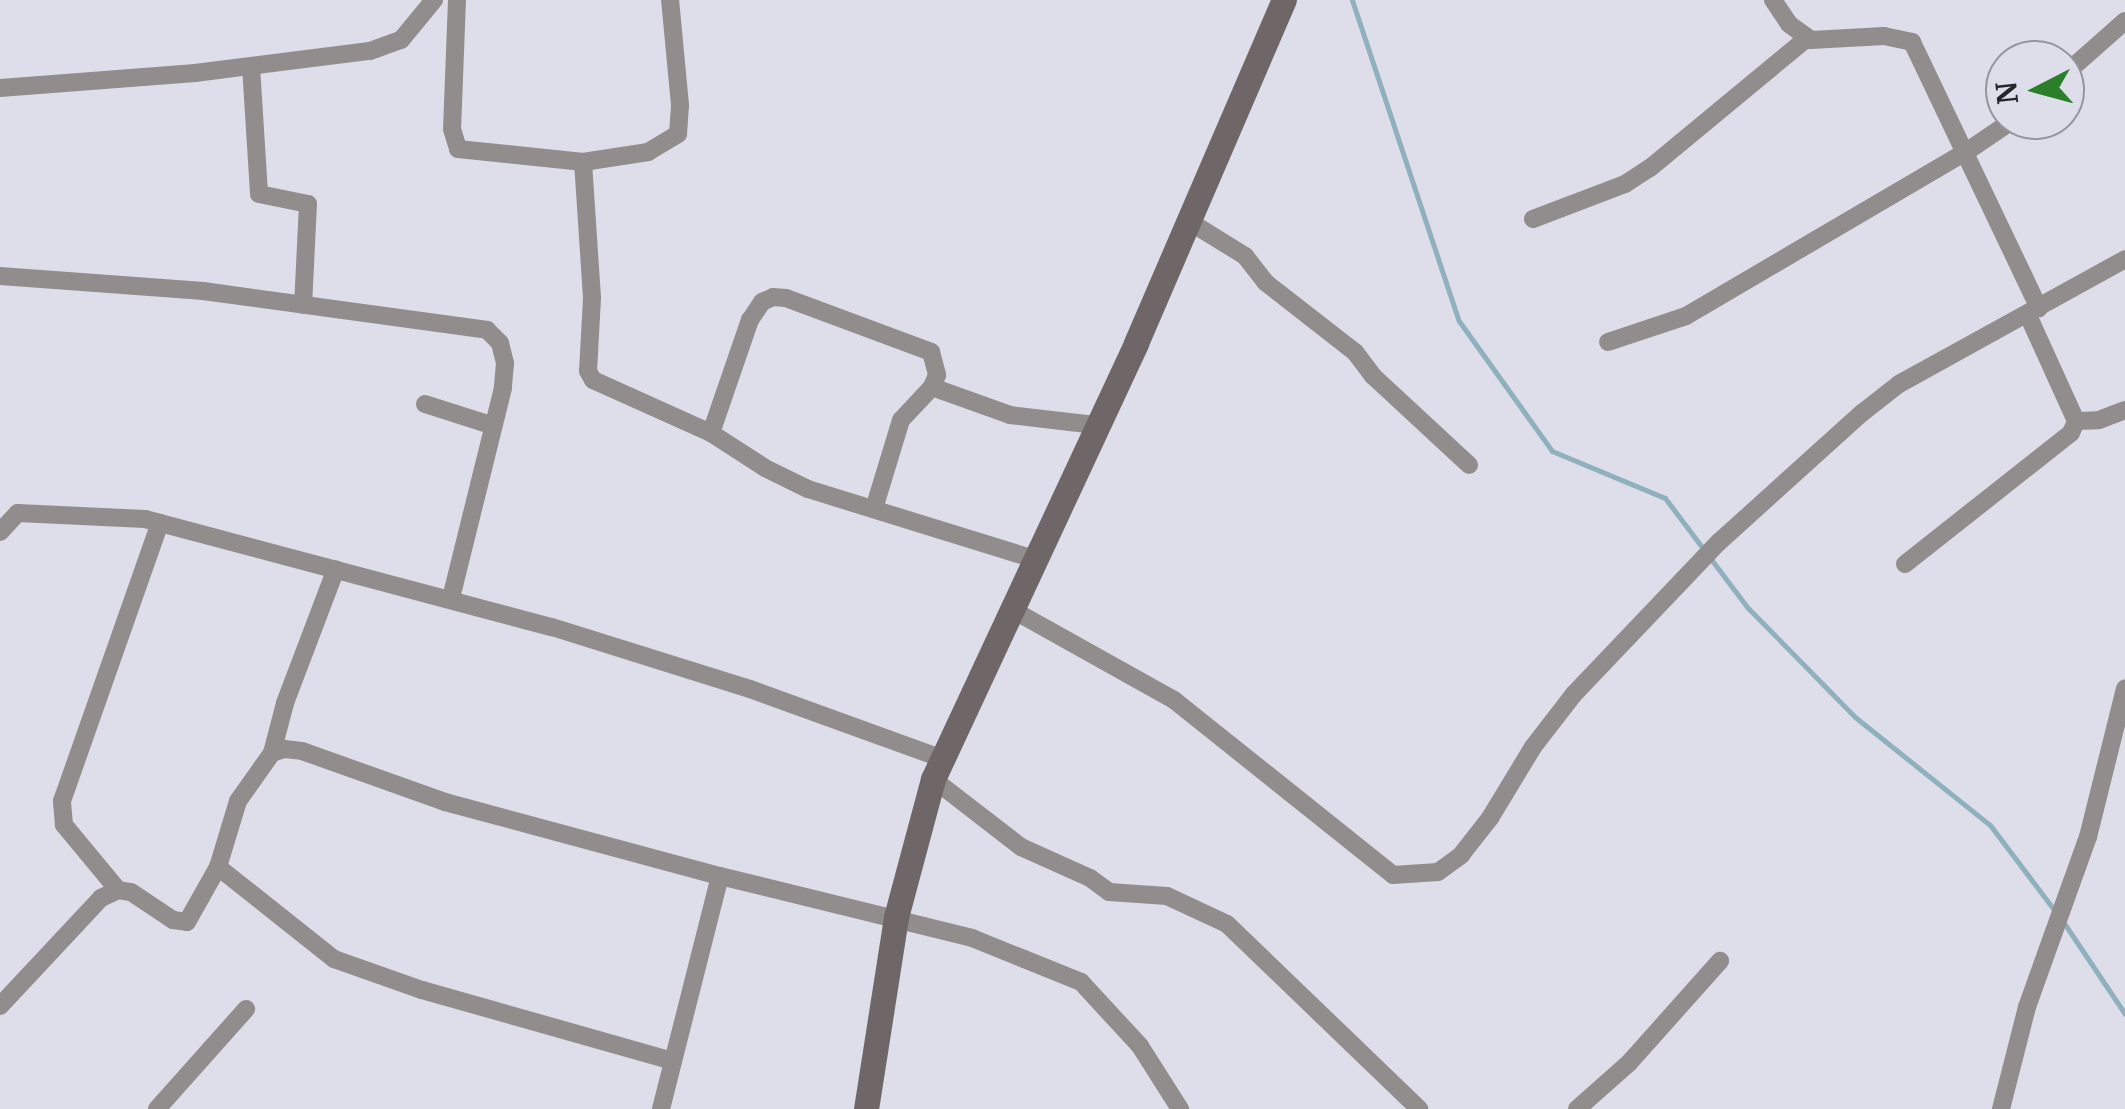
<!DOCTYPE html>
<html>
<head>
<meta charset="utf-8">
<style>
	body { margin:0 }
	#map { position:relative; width:2125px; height:1109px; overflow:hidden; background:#dddee9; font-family:Merriweather,serif }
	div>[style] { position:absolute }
	.stream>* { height:5px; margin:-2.5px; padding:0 2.5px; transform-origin:2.5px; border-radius:2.5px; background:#8fb0bc }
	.minor>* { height:18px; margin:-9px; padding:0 9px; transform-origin:9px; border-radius:9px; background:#928d8d }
	.secondary>* { height:25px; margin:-12.5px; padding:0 12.5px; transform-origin:12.5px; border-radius:12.5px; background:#6e6667 }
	span { translate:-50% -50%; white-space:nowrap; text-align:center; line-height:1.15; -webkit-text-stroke:9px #dddee9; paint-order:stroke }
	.north { position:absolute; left:1985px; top:40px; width:100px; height:100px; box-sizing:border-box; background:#dddee9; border:2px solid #94959d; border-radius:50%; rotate:264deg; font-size:28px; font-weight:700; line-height:40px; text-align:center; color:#27272b }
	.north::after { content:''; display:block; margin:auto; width:35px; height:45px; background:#2b7e2a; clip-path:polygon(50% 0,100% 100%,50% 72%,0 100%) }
</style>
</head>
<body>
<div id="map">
	<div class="stream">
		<i style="left:1352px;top:0;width:338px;rotate:71.6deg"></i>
		<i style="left:1459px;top:321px;width:160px;rotate:54.4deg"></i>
		<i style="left:1552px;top:451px;width:122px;rotate:22.6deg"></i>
		<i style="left:1665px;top:498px;width:138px;rotate:53deg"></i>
		<i style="left:1748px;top:608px;width:153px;rotate:45.5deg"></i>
		<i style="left:1855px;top:717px;width:173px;rotate:38.7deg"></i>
		<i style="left:1990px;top:825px;width:108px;rotate:52.9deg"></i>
		<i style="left:2062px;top:920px;width:113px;rotate:56.2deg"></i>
	</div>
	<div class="minor">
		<i style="left:457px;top:0;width:129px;rotate:92.2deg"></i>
		<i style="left:452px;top:129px;width:21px;rotate:73deg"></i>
		<i style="left:458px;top:149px;width:126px;rotate:5.9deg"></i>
		<i style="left:583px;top:162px;width:66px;rotate:-8.7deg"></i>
		<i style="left:648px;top:152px;width:35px;rotate:-31deg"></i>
		<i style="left:678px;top:134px;width:29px;rotate:-86deg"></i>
		<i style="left:680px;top:105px;width:105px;rotate:-95.4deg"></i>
		<i style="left:1773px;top:0;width:29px;rotate:56deg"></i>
		<i style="left:1789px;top:24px;width:27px;rotate:36deg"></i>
		<i style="left:1811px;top:40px;width:73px;rotate:-3.1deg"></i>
		<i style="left:1884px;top:36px;width:29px;rotate:12deg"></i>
		<i style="left:1912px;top:42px;width:295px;rotate:64.5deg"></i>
		<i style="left:251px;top:66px;width:128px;rotate:86.4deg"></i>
		<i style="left:259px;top:194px;width:50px;rotate:11.5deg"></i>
		<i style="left:308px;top:204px;width:101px;rotate:92.8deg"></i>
		<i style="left:2065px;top:74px;width:80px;rotate:-41.5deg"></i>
		<i style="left:0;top:88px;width:196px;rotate:-4.4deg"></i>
		<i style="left:195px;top:73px;width:176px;rotate:-7.2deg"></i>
		<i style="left:370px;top:51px;width:33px;rotate:-20deg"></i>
		<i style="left:401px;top:40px;width:52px;rotate:-50.5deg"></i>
		<i style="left:583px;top:162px;width:136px;rotate:86.2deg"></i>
		<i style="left:592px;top:298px;width:73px;rotate:93.1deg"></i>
		<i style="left:588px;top:371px;width:10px;rotate:61deg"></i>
		<i style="left:593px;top:380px;width:129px;rotate:24.2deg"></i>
		<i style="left:711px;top:433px;width:64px;rotate:32.9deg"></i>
		<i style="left:765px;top:468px;width:48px;rotate:26deg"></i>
		<i style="left:808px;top:489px;width:237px;rotate:17.2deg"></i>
		<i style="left:1533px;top:219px;width:98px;rotate:-20.8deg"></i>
		<i style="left:1625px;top:184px;width:30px;rotate:-33deg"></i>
		<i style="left:1650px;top:168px;width:204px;rotate:-39.6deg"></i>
		<i style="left:1190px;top:222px;width:65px;rotate:31.7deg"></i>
		<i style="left:1245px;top:256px;width:33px;rotate:52deg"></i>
		<i style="left:1265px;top:282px;width:114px;rotate:37.9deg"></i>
		<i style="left:1355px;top:352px;width:30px;rotate:53deg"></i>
		<i style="left:1373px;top:376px;width:131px;rotate:42.8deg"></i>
		<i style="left:0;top:276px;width:204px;rotate:4.2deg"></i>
		<i style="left:203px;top:291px;width:287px;rotate:7.8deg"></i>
		<i style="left:487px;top:330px;width:18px;rotate:45deg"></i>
		<i style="left:500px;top:343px;width:21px;rotate:76deg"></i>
		<i style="left:505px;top:363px;width:25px;rotate:95deg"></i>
		<i style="left:503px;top:388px;width:216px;rotate:103.9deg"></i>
		<i style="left:1608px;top:342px;width:82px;rotate:-18.4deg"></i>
		<i style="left:1686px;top:316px;width:324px;rotate:-30.4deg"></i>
		<i style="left:1966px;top:152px;width:57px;rotate:-34.2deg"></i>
		<i style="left:932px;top:387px;width:83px;rotate:19.7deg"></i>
		<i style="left:1010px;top:415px;width:86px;rotate:6.7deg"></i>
		<i style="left:425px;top:404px;width:72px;rotate:17.7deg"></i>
		<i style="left:2076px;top:421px;width:23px;rotate:-2deg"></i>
		<i style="left:2099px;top:420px;width:28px;rotate:-21deg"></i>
		<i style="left:711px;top:433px;width:120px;rotate:-71deg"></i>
		<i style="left:750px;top:320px;width:22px;rotate:-56deg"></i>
		<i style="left:762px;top:302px;width:12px;rotate:-24deg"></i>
		<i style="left:773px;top:297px;width:13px;rotate:4deg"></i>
		<i style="left:786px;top:298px;width:155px;rotate:20.4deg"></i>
		<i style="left:931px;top:352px;width:24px;rotate:75deg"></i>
		<i style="left:937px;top:375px;width:13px;rotate:113deg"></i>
		<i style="left:932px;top:387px;width:45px;rotate:133.2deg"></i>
		<i style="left:901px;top:420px;width:93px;rotate:106.9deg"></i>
		<i style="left:0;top:532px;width:26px;rotate:-47deg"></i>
		<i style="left:18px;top:513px;width:127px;rotate:2.7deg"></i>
		<i style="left:145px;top:519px;width:421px;rotate:14.9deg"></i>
		<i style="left:552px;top:627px;width:207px;rotate:17.4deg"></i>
		<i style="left:750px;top:689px;width:203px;rotate:19.9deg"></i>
		<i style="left:1905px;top:564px;width:211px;rotate:-38.3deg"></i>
		<i style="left:2071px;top:433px;width:13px;rotate:-67deg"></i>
		<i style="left:2076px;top:421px;width:116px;rotate:-114.4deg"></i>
		<i style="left:1011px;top:609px;width:187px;rotate:29.2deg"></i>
		<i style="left:1174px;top:700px;width:280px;rotate:38.6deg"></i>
		<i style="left:1393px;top:875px;width:45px;rotate:-3.8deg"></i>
		<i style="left:1438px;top:872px;width:29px;rotate:-36deg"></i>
		<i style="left:1461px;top:855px;width:47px;rotate:-51.9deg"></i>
		<i style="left:1490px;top:818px;width:83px;rotate:-58.8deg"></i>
		<i style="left:1533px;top:747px;width:67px;rotate:-52.3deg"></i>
		<i style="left:1574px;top:694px;width:210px;rotate:-46.4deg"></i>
		<i style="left:1719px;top:542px;width:193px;rotate:-42.1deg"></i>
		<i style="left:1862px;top:413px;width:47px;rotate:-38.1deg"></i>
		<i style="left:1899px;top:384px;width:258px;rotate:-28.9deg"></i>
		<i style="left:272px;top:753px;width:52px;rotate:-75.4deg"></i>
		<i style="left:285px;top:703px;width:143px;rotate:-69.2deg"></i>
		<i style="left:933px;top:779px;width:111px;rotate:37.7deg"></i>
		<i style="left:1021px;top:847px;width:76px;rotate:24.2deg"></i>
		<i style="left:1090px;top:878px;width:24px;rotate:36deg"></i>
		<i style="left:1109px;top:892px;width:58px;rotate:3.9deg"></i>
		<i style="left:1167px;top:896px;width:66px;rotate:25deg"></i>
		<i style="left:1227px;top:924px;width:267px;rotate:43.9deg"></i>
		<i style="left:218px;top:867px;width:148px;rotate:38.4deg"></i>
		<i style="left:334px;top:959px;width:93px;rotate:19.4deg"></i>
		<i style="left:422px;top:990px;width:261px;rotate:15.8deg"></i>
		<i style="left:118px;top:890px;width:85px;rotate:-129.7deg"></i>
		<i style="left:64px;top:825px;width:24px;rotate:-95deg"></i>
		<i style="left:62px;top:801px;width:295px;rotate:-70.6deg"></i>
		<i style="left:0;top:1006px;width:148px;rotate:-46.9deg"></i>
		<i style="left:101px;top:898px;width:19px;rotate:-25deg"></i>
		<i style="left:118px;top:890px;width:13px;rotate:9deg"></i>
		<i style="left:131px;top:892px;width:50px;rotate:33.7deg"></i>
		<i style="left:173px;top:920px;width:14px;rotate:8deg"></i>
		<i style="left:187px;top:922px;width:63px;rotate:-60.6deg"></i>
		<i style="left:218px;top:867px;width:69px;rotate:-73.1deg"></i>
		<i style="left:238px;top:801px;width:59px;rotate:-54.7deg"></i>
		<i style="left:272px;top:753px;width:13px;rotate:-18deg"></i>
		<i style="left:284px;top:749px;width:18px;rotate:6deg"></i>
		<i style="left:302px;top:751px;width:152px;rotate:19.6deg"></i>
		<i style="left:445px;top:802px;width:285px;rotate:15.1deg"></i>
		<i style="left:720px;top:876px;width:260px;rotate:13.8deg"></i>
		<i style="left:972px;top:938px;width:118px;rotate:22deg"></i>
		<i style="left:1081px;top:982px;width:87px;rotate:47.3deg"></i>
		<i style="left:1140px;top:1046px;width:75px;rotate:57.6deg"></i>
		<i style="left:157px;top:1109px;width:134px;rotate:-48.3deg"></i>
		<i style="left:661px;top:1109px;width:240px;rotate:-75.8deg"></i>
		<i style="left:1577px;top:1109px;width:69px;rotate:-41.5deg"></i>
		<i style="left:1629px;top:1063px;width:137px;rotate:-48.3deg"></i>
		<i style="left:2001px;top:1109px;width:105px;rotate:-75.7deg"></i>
		<i style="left:2027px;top:1007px;width:181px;rotate:-70.3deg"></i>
		<i style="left:2088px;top:837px;width:153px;rotate:-76deg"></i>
	</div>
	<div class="secondary">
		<i style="left:866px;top:1109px;width:194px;rotate:-81.1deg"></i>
		<i style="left:896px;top:917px;width:143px;rotate:-75deg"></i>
		<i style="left:933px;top:779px;width:481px;rotate:-65deg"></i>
		<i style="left:1136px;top:343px;width:374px;rotate:-66.7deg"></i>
	</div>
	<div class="north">N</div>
</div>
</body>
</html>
